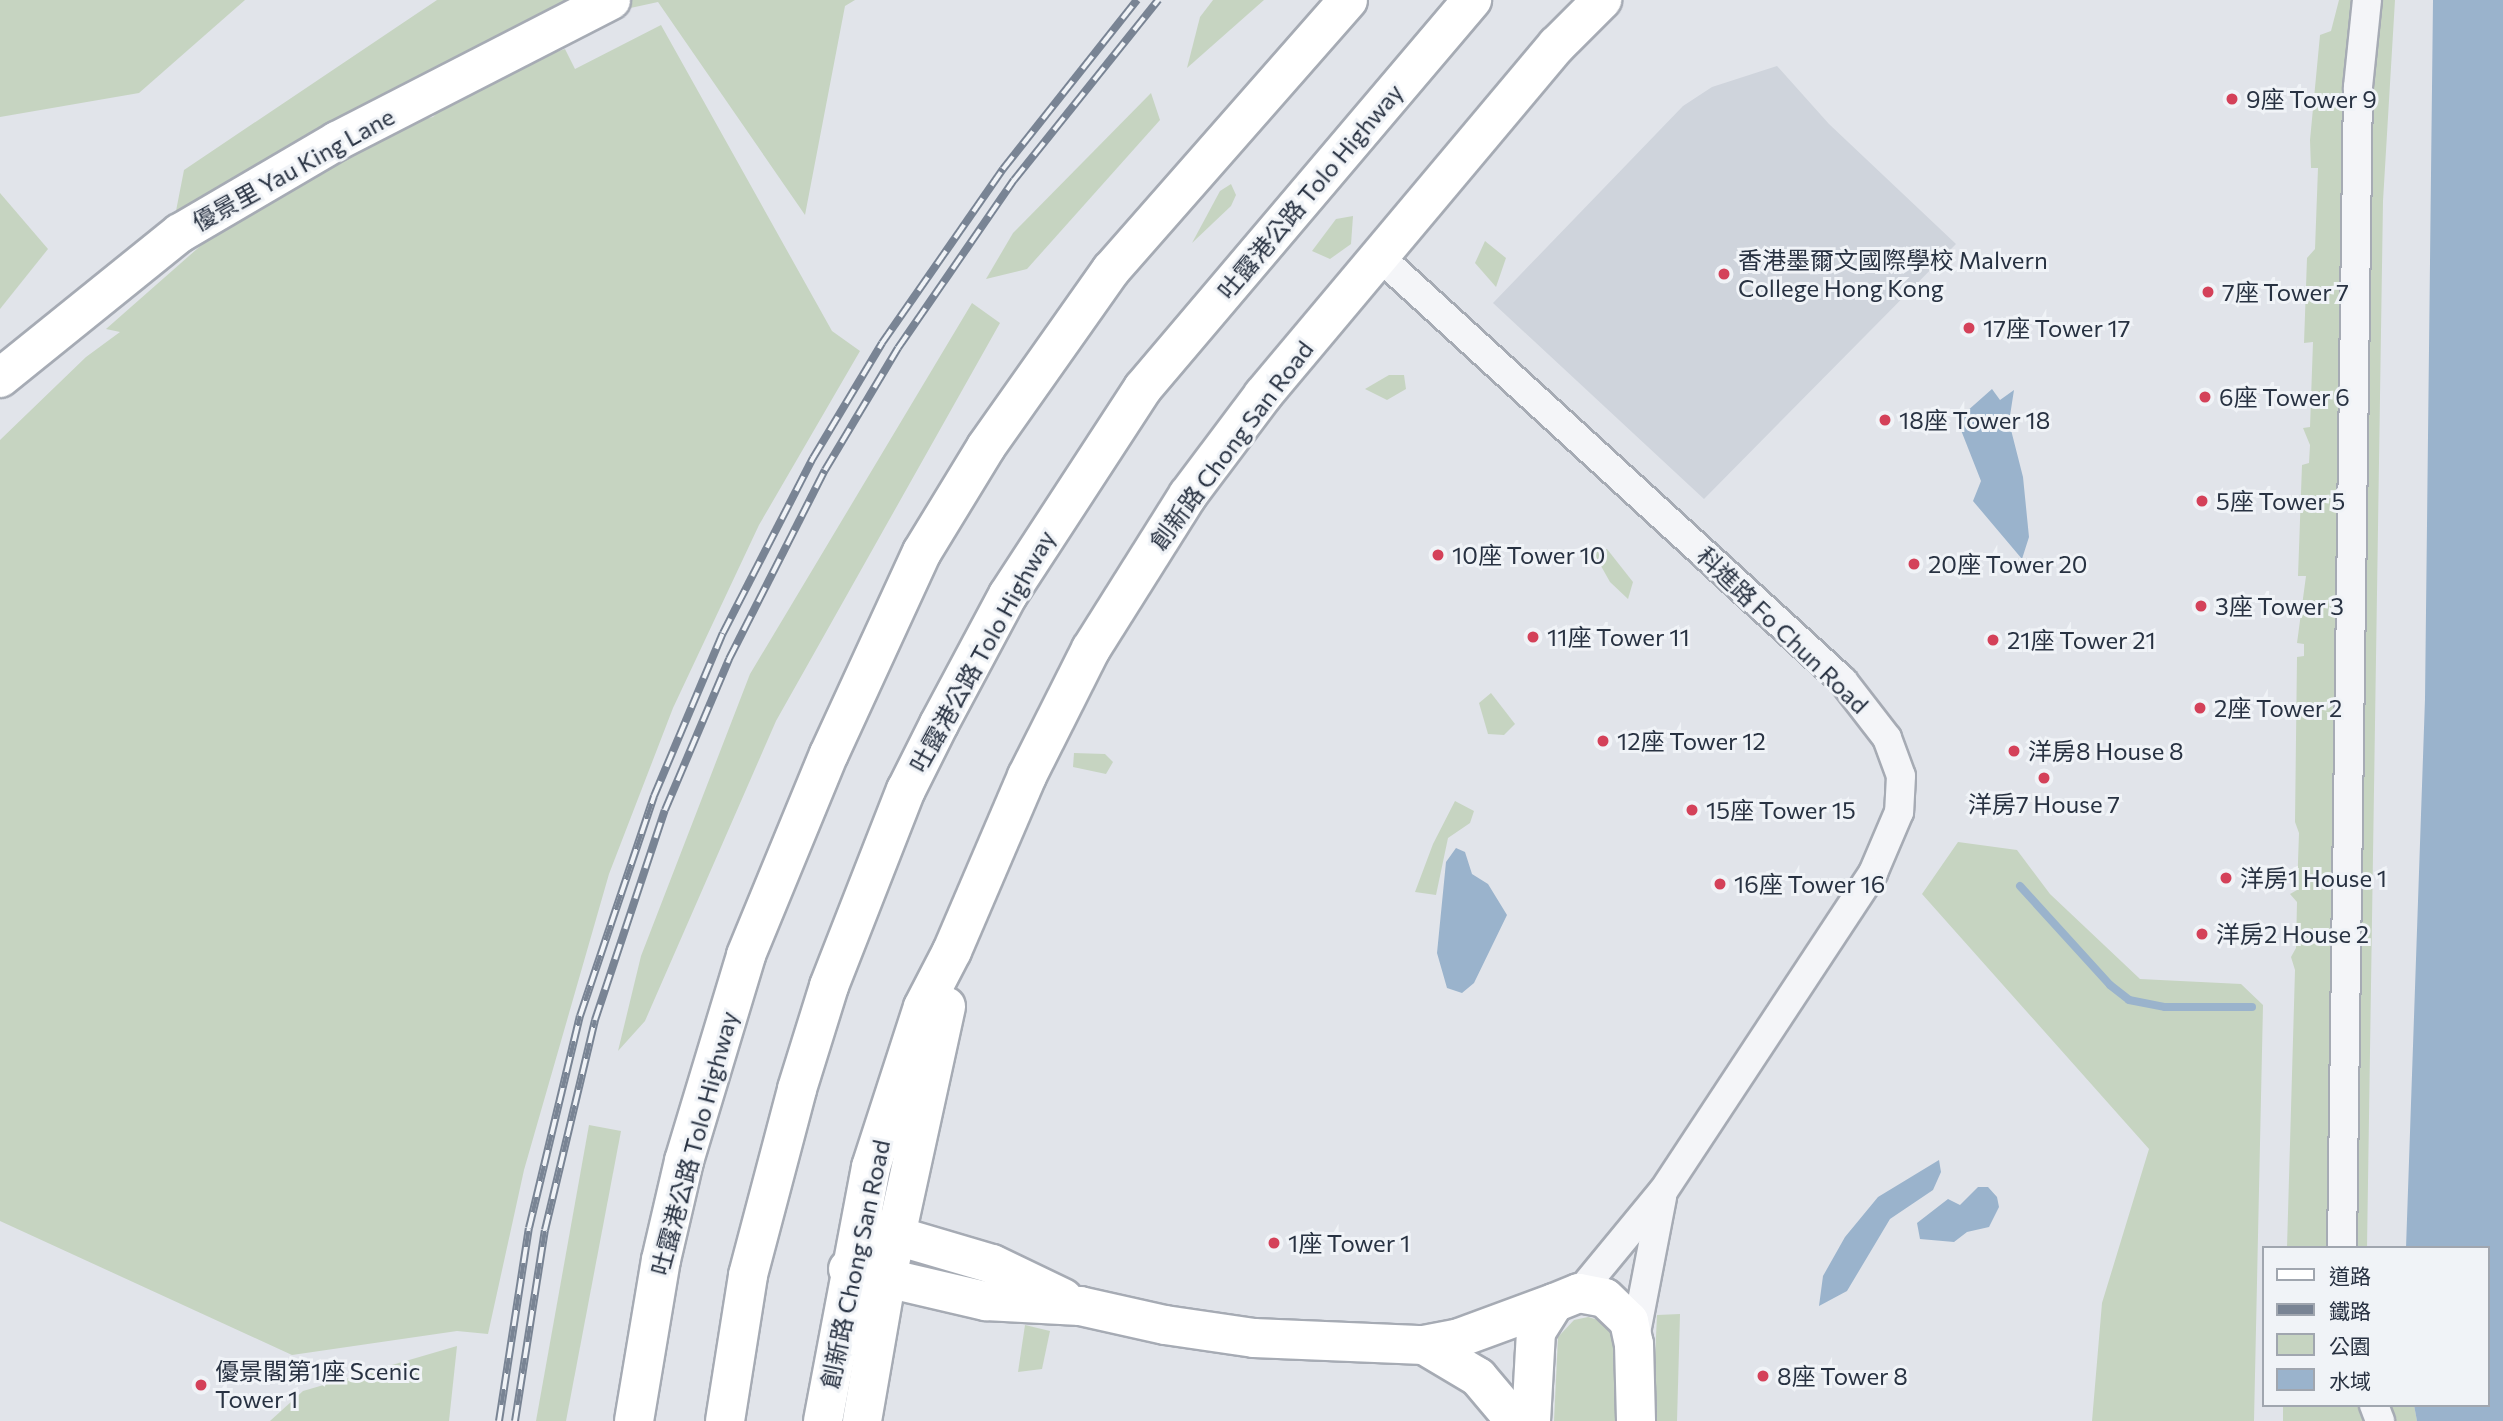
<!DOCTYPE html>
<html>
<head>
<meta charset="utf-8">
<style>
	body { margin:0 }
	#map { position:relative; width:2503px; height:1421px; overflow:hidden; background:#e1e4ea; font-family:Commissioner,"Noto Sans TC",sans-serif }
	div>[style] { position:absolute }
	.built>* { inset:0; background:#cfd4dc }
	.green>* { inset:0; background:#c6d4c1 }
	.water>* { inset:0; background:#9ab3cc }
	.stream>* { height:8px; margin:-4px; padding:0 4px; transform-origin:4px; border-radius:4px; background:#9ab3cc }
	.roads { filter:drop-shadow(2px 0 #a6abb4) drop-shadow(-2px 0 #a6abb4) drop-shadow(0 2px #a6abb4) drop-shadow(0 -2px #a6abb4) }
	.street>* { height:28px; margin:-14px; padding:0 14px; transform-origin:14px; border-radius:14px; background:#f4f5f8 }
	.secondary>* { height:38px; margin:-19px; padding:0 19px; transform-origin:19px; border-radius:19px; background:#fff }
	.highway>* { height:38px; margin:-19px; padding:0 19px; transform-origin:19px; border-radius:19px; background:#fff }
	.rail>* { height:8px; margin-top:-4px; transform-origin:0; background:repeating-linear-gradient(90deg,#f0f3f7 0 16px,#798494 0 32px); box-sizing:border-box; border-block:2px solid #798494 }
	.dots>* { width:19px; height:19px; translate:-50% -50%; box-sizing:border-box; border:4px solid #f0f3f7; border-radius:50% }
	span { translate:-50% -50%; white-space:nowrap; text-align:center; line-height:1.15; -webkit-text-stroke:6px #f0f3f7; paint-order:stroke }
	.poi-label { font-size:24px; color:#283242 }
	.left { translate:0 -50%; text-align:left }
	.street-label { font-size:24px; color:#283242 }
	.legend { position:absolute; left:2262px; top:1246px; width:228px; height:161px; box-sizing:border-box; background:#f0f3f7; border:2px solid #a0a6af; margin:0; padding:9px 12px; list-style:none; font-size:21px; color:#283242 }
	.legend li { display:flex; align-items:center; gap:14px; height:35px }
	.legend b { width:35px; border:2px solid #a0a6af }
</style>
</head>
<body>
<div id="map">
	<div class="built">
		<i style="clip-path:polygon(1777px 66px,1829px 124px,1956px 244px,1704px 499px,1493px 303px,1683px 106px,1712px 87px)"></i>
	</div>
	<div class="green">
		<i style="clip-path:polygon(0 0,245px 0,139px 93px,0 117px)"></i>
		<i style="clip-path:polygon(437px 0,855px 0,845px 6px,805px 215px,658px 2px,520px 32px,176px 211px,184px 170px)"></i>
		<i style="clip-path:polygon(1213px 0,1264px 0,1187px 68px,1200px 17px)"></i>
		<i style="clip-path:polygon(2339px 0,2395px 0,2383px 201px,2367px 1248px,2287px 1248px,2295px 970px,2291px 957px,2296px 948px,2297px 902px,2290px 894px,2297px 890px,2299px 833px,2295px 822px,2297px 657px,2304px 656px,2304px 644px,2297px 643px,2306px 576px,2298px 576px,2302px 465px,2309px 463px,2310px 445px,2303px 428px,2310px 427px,2313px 342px,2304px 343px,2307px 258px,2315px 249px,2318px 168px,2311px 168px,2310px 140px,2320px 35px,2331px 31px)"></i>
		<i style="clip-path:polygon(661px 25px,832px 331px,860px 351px,759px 525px,673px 708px,609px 874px,524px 1170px,488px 1334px,457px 1331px,292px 1355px,0 1221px,0 440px,86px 357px,120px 332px,106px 329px,206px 241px,386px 127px,433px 117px,465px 83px,565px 49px,575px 69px)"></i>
		<i style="clip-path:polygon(1151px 93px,1160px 120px,1027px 269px,986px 279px,1013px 233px)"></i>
		<i style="clip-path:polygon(1231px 184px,1236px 195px,1231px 206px,1192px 243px,1220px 191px)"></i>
		<i style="clip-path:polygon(0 193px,48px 249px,0 309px)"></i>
		<i style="clip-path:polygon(1353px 216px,1351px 244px,1330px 259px,1312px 251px,1336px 219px)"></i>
		<i style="clip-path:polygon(1485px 241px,1506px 258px,1496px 287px,1475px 263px)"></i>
		<i style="clip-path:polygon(972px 303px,1000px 323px,776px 721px,645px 1021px,618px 1051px,641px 956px,750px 674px)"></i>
		<i style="clip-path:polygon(1389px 375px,1404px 375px,1406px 389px,1387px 400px,1365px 389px)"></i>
		<i style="clip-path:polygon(1607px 549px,1633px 582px,1628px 599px,1610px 582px,1592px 550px)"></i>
		<i style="clip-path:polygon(1491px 693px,1515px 724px,1504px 735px,1488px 734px,1479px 703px)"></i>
		<i style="clip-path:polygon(1074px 753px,1105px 754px,1113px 762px,1106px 774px,1073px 767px)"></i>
		<i style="clip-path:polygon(1455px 801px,1474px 811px,1470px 823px,1448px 838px,1436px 895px,1415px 892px,1433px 844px)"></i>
		<i style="clip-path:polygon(1958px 842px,2017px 850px,2050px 894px,2140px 979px,2241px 984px,2263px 1005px,2254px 1421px,2092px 1421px,2102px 1303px,2149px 1149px,1922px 894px)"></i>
		<i style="clip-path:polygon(589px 1125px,621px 1131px,566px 1421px,536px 1421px)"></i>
		<i style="clip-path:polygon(1680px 1314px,1677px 1421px,1652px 1421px,1657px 1315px)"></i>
		<i style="clip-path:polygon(1588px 1317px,1602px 1321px,1616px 1337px,1616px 1421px,1554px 1421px,1558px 1337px,1574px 1320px)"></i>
		<i style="clip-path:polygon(1025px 1325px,1050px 1331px,1042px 1369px,1018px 1372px)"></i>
		<i style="clip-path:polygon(457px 1346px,449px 1421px,270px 1421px,303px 1391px)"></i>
		<i style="clip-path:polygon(2283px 1405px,2414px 1405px,2417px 1421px,2283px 1421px)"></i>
	</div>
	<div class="water">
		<i style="clip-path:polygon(2433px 0,2503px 0,2503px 1421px,2417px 1421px,2414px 1405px,2487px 1405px,2487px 1248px,2406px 1248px,2425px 699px)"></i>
		<i style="clip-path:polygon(1992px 389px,2000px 400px,2014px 390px,2009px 422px,2023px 477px,2029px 537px,2022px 559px,1973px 501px,1981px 481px,1957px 420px)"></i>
		<i style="clip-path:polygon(1456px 848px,1465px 852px,1472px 874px,1488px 884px,1507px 915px,1474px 983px,1462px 993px,1447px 988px,1437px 953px,1446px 862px)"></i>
		<i style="clip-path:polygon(1939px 1160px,1941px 1172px,1933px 1190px,1890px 1219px,1847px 1291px,1819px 1306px,1823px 1276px,1845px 1237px,1878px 1197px)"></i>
		<i style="clip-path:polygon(1978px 1187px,1988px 1187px,1997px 1197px,1999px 1207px,1989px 1227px,1967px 1232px,1954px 1242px,1920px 1239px,1917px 1223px,1948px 1199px,1960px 1205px)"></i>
	</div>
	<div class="stream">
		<i style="left:2020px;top:886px;width:134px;rotate:47.7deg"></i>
		<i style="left:2110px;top:985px;width:24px;rotate:38deg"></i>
		<i style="left:2129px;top:1000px;width:37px;rotate:11deg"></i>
		<i style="left:2165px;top:1007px;width:87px"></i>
	</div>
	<div class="roads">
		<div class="street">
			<i style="left:1380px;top:257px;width:628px;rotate:42.48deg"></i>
			<i style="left:1843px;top:681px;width:72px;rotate:52.3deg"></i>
			<i style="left:1887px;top:738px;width:40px;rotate:69.8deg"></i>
			<i style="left:1901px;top:776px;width:36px;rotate:93deg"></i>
			<i style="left:1899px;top:812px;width:66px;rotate:113.1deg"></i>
			<i style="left:1873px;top:873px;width:381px;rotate:123.4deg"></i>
			<i style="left:1663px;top:1191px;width:132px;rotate:129.5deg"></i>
			<i style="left:2342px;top:1248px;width:1161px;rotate:-89.21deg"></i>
			<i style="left:2358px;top:87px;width:87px;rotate:-84.1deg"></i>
			<i style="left:1634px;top:1343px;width:149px;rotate:-79.1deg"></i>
			<i style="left:2374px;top:1405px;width:17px;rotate:69deg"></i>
		</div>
		<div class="secondary">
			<i style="left:0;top:378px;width:231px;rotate:-38.9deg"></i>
			<i style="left:180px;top:233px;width:182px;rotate:-30.4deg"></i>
			<i style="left:337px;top:141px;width:308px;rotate:-27.2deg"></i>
			<i style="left:870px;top:1228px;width:127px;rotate:16.4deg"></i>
			<i style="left:992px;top:1264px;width:79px;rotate:25.6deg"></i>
			<i style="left:848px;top:1269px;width:142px;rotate:13.1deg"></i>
			<i style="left:986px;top:1301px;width:94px;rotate:3deg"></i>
			<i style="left:1080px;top:1306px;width:87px;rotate:12.6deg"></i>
			<i style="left:1165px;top:1325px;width:90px;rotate:8.3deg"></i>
			<i style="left:1254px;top:1338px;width:170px;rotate:2.4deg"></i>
			<i style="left:1424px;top:1345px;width:36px;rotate:-11deg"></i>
			<i style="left:1459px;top:1338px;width:101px;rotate:-20.2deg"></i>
			<i style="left:1424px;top:1345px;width:63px;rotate:30.7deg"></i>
			<i style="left:1478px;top:1377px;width:57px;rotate:49.9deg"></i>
			<i style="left:823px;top:1421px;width:258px;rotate:-79.3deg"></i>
			<i style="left:871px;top:1167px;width:168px;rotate:-72deg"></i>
			<i style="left:923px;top:1007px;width:63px;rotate:-62.6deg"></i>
			<i style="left:952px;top:951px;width:190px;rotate:-66.8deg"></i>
			<i style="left:1027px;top:776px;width:142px;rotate:-63.3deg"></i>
			<i style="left:1091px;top:649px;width:182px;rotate:-57.8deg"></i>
			<i style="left:1188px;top:495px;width:125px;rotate:-53.1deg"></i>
			<i style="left:1263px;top:395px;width:457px;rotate:-50deg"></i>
			<i style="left:1557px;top:45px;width:64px;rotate:-45deg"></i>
			<i style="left:862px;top:1421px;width:146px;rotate:-80.2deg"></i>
			<i style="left:887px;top:1277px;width:277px;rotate:-77.7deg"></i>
			<i style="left:1531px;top:1421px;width:89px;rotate:-86.8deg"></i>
			<i style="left:1536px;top:1332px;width:34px;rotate:-58deg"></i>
			<i style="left:1554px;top:1303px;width:27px;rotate:-22deg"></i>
			<i style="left:1579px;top:1293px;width:26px;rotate:11deg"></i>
			<i style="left:1605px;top:1298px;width:33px;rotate:44deg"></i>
			<i style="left:1629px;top:1321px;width:24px;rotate:78deg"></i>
			<i style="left:1634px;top:1344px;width:77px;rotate:88.5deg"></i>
		</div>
		<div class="highway">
			<i style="left:634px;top:1421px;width:163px;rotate:-80.5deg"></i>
			<i style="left:661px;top:1260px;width:102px;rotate:-76.9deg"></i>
			<i style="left:684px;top:1161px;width:215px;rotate:-73.2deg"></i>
			<i style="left:746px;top:955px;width:217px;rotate:-67.6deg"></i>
			<i style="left:829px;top:754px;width:222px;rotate:-65.3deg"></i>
			<i style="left:922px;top:552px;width:123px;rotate:-58.6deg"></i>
			<i style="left:986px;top:447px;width:217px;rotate:-54.8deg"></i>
			<i style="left:1111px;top:270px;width:359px;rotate:-48.7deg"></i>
			<i style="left:725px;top:1421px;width:148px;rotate:-81deg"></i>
			<i style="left:748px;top:1275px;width:192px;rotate:-75.2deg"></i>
			<i style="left:797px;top:1089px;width:108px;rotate:-72.7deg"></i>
			<i style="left:829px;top:986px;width:211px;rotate:-68.6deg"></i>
			<i style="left:906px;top:790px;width:74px;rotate:-63.4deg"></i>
			<i style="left:939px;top:724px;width:146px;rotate:-61.9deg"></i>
			<i style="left:1008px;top:595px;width:247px;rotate:-56.9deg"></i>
			<i style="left:1143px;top:388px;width:509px;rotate:-49.7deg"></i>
		</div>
	</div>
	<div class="rail">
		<i style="left:499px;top:1421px;width:195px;rotate:-81.2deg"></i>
		<i style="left:529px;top:1228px;width:218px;rotate:-76.5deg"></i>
		<i style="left:580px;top:1016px;width:232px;rotate:-71.4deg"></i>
		<i style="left:654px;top:796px;width:177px;rotate:-67.1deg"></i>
		<i style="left:723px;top:633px;width:197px;rotate:-62.8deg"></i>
		<i style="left:813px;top:458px;width:134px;rotate:-59deg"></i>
		<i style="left:882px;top:343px;width:212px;rotate:-55.2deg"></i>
		<i style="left:1003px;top:169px;width:216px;rotate:-51.6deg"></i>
		<i style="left:515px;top:1421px;width:193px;rotate:-81.1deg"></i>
		<i style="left:545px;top:1230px;width:216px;rotate:-76.6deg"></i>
		<i style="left:595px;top:1020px;width:221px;rotate:-71.6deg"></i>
		<i style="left:665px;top:810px;width:164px;rotate:-67deg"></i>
		<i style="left:729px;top:659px;width:212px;rotate:-63.1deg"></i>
		<i style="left:825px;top:470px;width:142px;rotate:-59.1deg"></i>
		<i style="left:898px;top:348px;width:204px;rotate:-55.4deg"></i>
		<i style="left:1014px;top:180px;width:231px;rotate:-51.3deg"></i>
	</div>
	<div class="dots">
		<i style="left:2232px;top:99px;background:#d44159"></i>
		<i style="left:1724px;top:274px;background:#d44159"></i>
		<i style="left:2208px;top:292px;background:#d44159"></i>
		<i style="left:1969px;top:328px;background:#d44159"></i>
		<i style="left:2205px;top:397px;background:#d44159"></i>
		<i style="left:1885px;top:420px;background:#d44159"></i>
		<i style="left:2202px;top:501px;background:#d44159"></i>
		<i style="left:1438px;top:555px;background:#d44159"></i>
		<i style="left:1914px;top:564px;background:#d44159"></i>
		<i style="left:2201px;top:606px;background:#d44159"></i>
		<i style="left:1533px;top:637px;background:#d44159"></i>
		<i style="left:1993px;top:640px;background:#d44159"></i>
		<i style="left:2200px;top:708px;background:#d44159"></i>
		<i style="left:1603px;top:741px;background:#d44159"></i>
		<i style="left:2014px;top:751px;background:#d44159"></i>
		<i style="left:2044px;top:778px;background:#d44159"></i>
		<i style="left:1692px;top:810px;background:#d44159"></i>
		<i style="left:2226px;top:878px;background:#d44159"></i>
		<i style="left:1720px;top:884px;background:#d44159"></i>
		<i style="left:2202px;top:934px;background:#d44159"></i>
		<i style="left:1274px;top:1243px;background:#d44159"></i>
		<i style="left:1763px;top:1376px;background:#d44159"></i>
		<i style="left:201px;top:1385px;background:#d44159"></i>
	</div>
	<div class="poi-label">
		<span class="left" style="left:2246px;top:99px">9座 Tower 9</span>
		<span class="left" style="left:1738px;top:274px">香港墨爾文國際學校 Malvern<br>College Hong Kong</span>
		<span class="left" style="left:2222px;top:292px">7座 Tower 7</span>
		<span class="left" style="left:1983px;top:328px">17座 Tower 17</span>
		<span class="left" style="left:2219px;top:397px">6座 Tower 6</span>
		<span class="left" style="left:1899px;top:420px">18座 Tower 18</span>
		<span class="left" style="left:2216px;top:501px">5座 Tower 5</span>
		<span class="left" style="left:1452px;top:555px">10座 Tower 10</span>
		<span class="left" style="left:1928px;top:564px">20座 Tower 20</span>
		<span class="left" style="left:2215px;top:606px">3座 Tower 3</span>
		<span class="left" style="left:1547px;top:637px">11座 Tower 11</span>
		<span class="left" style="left:2007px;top:640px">21座 Tower 21</span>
		<span class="left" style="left:2214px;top:708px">2座 Tower 2</span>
		<span class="left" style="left:1617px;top:741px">12座 Tower 12</span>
		<span class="left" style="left:2028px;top:751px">洋房8 House 8</span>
		<span style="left:2044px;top:804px">洋房7 House 7</span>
		<span class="left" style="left:1706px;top:810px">15座 Tower 15</span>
		<span class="left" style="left:2240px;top:878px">洋房1 House 1</span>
		<span class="left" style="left:1734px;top:884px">16座 Tower 16</span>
		<span class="left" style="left:2216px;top:934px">洋房2 House 2</span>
		<span class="left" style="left:1288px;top:1243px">1座 Tower 1</span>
		<span class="left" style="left:215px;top:1385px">優景閣第1座 Scenic<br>Tower 1</span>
		<span class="left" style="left:1777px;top:1376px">8座 Tower 8</span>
	</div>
	<div class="street-label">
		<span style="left:293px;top:169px;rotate:-29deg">優景里 Yau King Lane</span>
		<span style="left:1310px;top:191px;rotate:-50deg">吐露港公路 Tolo Highway</span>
		<span style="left:1231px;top:445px;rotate:-53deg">創新路 Chong San Road</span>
		<span style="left:1783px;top:630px;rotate:44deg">科進路 Fo Chun Road</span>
		<span style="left:982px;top:651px;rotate:-61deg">吐露港公路 Tolo Highway</span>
		<span style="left:694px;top:1143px;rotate:-75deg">吐露港公路 Tolo Highway</span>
		<span style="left:855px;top:1264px;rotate:-78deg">創新路 Chong San Road</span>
	</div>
	<ul class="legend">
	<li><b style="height:9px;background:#fff"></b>道路</li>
	<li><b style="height:9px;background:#798494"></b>鐵路</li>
	<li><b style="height:19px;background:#c6d4c1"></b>公園</li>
	<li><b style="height:19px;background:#9ab3cc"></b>水域</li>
	</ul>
</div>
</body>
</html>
